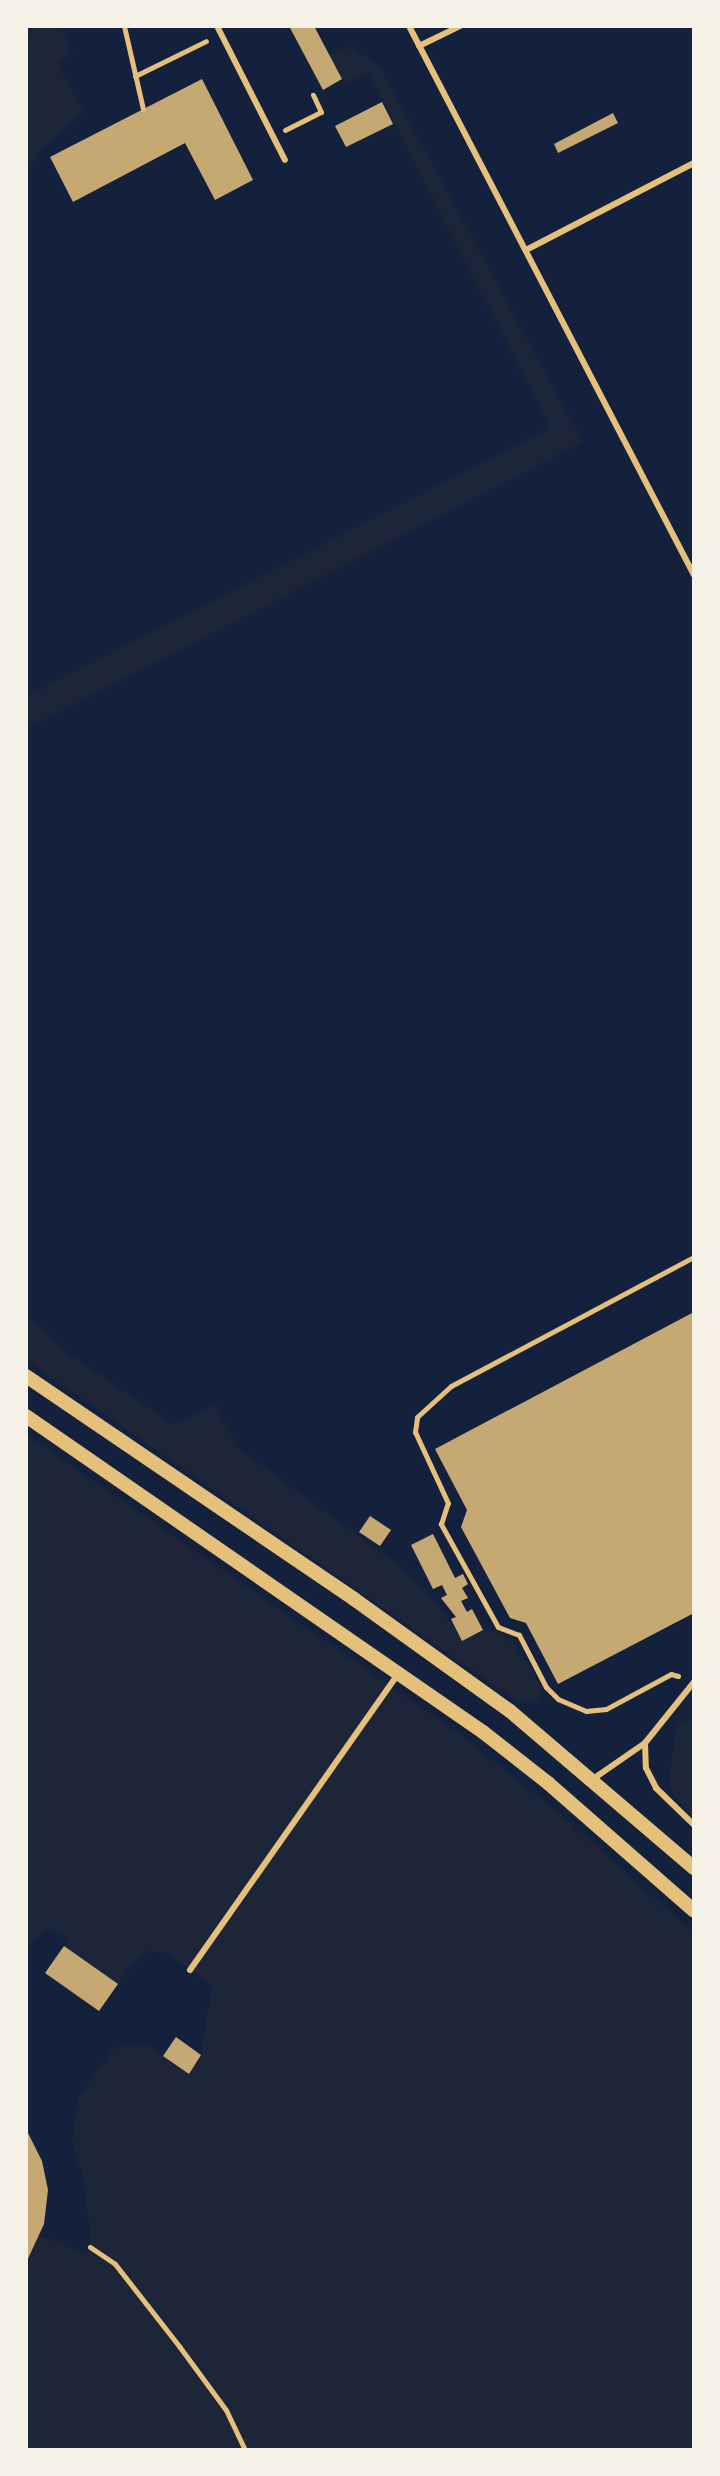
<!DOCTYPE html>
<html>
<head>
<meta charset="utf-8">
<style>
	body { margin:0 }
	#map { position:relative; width:720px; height:2476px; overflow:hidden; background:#14213d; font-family:Spectral,serif }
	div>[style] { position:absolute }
	.green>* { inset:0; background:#1d2539 }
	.building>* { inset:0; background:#c6a872 }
	.path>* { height:5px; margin:-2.5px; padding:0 2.5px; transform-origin:2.5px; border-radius:2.5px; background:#e5c07b }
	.service>* { height:6px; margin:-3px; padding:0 3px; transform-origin:3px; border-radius:3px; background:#e5c07b }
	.tertiary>* { height:14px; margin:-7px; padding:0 7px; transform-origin:7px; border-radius:7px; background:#e5c07b }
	span { translate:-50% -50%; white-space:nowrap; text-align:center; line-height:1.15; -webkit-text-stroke:8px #f6f1e7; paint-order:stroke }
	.frame { position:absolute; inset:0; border:28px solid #f6f1e7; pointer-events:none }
</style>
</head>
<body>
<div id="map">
	<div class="green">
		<i style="clip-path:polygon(33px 26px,60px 26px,73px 51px,58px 64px,83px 111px,37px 154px,26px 175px,26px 40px)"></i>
		<i style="clip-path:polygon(352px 46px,380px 67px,583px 442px,26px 729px,26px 697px,550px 428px,369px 73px,345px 83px,329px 56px)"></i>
		<i style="clip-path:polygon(26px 1314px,66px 1352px,175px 1425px,215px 1404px,237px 1447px,407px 1572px,434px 1599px,462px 1640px,483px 1630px,497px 1632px,515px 1645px,542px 1688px,537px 1701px,520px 1703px,28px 1361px)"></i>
		<i style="clip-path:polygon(26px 1434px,458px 1733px,558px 1812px,694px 1933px,694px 2450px,26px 2450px,26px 2263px,40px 2236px,87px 2254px,91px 2241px,84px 2182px,72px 2140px,78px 2099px,111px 2051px,125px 2044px,146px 2045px,189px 2073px,201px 2055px,212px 1985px,166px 1953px,149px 1951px,132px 1964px,99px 2011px,45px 1973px,68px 1939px,46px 1927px,26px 1950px)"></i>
		<i style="clip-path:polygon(694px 1715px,694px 1819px,672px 1793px,669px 1777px,677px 1725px)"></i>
	</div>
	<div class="building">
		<i style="clip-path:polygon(289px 26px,314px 26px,342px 79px,323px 90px)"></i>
		<i style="clip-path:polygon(202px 79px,253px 180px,215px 200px,185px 143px,73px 202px,50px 157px)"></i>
		<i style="clip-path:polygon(382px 102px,393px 124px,346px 147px,335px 126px)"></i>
		<i style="clip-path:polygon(613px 113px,618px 123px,558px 153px,554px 144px)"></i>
		<i style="clip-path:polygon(694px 1312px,694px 1613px,558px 1684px,526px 1623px,510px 1618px,461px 1527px,467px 1510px,435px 1449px)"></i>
		<i style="clip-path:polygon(370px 1516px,391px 1530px,380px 1546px,359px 1532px)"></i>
		<i style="clip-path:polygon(433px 1534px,455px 1578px,463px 1574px,468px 1584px,462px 1588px,468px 1598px,461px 1601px,467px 1612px,472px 1609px,483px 1630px,462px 1641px,451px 1619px,456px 1617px,441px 1598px,447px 1595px,442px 1585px,433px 1589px,411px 1545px)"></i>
		<i style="clip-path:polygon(64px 1946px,118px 1984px,99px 2011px,45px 1973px)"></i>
		<i style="clip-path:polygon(176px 2037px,201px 2055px,189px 2074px,163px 2056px)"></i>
		<i style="clip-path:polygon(26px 2129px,42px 2161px,48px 2190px,44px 2224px,26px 2263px)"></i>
	</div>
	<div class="path">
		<i style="left:124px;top:26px;width:85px;rotate:77.1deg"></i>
		<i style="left:135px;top:76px;width:79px;rotate:-26.2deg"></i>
		<i style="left:285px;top:130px;width:40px;rotate:-26.6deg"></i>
		<i style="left:321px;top:112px;width:19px;rotate:-115deg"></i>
		<i style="left:678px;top:1676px;width:7px;rotate:-164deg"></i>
		<i style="left:671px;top:1674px;width:74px;rotate:151.7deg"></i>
		<i style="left:606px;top:1709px;width:20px;rotate:174deg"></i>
		<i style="left:586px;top:1711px;width:30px;rotate:-157deg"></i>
		<i style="left:558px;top:1699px;width:17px;rotate:-135deg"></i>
		<i style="left:546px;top:1687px;width:59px;rotate:-117.4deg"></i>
		<i style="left:519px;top:1635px;width:22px;rotate:-159deg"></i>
		<i style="left:498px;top:1627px;width:118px;rotate:-119deg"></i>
		<i style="left:441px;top:1524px;width:22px;rotate:-72deg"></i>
		<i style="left:448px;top:1503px;width:78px;rotate:-114.9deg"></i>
		<i style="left:415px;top:1432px;width:15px;rotate:-82deg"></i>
		<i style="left:417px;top:1417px;width:46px;rotate:-42.4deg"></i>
		<i style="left:451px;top:1386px;width:275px;rotate:-28deg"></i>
		<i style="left:90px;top:2247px;width:30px;rotate:34deg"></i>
		<i style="left:115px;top:2264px;width:104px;rotate:52deg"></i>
		<i style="left:179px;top:2346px;width:79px;rotate:53.7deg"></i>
		<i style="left:226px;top:2410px;width:44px;rotate:64.6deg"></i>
	</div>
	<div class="service">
		<i style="left:217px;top:26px;width:150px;rotate:63.1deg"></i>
		<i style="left:409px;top:26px;width:619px;rotate:62.57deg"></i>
		<i style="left:419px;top:46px;width:46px;rotate:-26deg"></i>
		<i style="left:526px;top:250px;width:189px;rotate:-27.4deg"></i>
		<i style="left:645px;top:1743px;width:25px;rotate:88deg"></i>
		<i style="left:646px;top:1768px;width:22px;rotate:63deg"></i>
		<i style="left:656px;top:1788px;width:53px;rotate:44.2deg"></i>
		<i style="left:593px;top:1779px;width:63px;rotate:-34.7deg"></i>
		<i style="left:645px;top:1743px;width:78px;rotate:-51.2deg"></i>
		<i style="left:190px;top:1970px;width:360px;rotate:-54.9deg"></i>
	</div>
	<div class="tertiary">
		<i style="left:26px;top:1376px;width:397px;rotate:34.2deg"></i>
		<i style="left:354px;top:1599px;width:192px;rotate:35.7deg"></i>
		<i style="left:510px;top:1711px;width:242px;rotate:40.5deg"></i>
		<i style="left:26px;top:1416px;width:556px;rotate:34.66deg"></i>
		<i style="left:483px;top:1732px;width:83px;rotate:38.1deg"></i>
		<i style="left:548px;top:1783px;width:194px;rotate:41.2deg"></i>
	</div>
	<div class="frame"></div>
</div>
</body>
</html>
